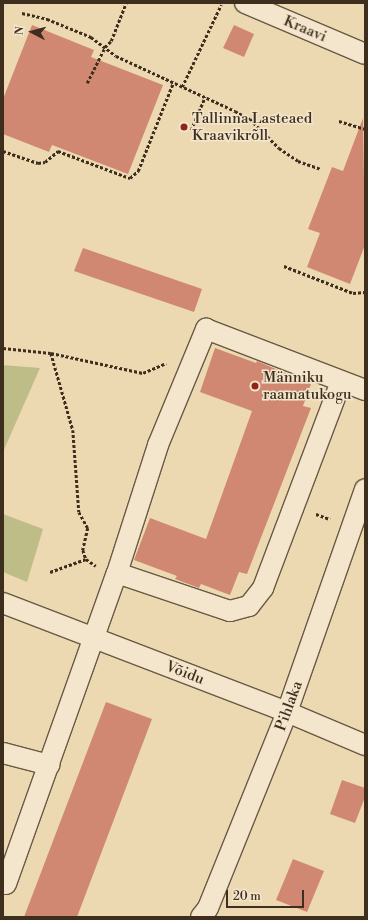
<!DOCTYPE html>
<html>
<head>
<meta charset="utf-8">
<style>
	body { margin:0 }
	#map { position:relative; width:368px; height:920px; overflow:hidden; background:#ecd9b2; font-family:"Libre Bodoni",serif }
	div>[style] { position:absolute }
	.green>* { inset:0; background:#bebd88 }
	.building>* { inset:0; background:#d08872 }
	.path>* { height:2.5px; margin-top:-1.25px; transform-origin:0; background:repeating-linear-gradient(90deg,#3e2e1e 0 3px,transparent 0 5px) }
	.roads { filter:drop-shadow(1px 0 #6a5943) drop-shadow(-1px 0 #6a5943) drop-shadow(0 1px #6a5943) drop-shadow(0 -1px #6a5943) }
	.minor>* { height:20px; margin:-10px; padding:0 10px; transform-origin:10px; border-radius:10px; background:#f3e6cd }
	.dots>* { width:11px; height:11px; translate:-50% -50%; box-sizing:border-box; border:2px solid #f3e6cd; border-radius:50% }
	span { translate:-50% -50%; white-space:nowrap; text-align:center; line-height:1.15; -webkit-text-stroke:3px #f3e6cd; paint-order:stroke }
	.street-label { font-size:15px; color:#3e2e1e }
	.poi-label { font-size:15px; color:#3e2e1e }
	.left { translate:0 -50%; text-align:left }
	.frame { position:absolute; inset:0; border:4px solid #3e2e1e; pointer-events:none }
	.north { position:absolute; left:12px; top:12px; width:40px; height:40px; -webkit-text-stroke:3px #f3e6cd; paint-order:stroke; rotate:276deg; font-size:11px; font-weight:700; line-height:16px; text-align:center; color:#3e2e1e }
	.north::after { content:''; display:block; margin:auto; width:14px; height:18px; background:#3e2e1e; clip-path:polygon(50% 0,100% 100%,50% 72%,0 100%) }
	.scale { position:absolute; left:226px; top:890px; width:78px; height:18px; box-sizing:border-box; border:2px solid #3e2e1e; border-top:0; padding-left:5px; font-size:12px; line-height:14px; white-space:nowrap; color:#3e2e1e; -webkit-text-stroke:3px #f3e6cd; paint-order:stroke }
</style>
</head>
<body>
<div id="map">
	<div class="green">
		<i style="clip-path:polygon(3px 365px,40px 368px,3px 452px)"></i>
		<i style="clip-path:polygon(3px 514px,43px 529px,27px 582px,3px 572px)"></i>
	</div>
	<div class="building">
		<i style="clip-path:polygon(32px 25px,94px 50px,91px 57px,163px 85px,128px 174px,52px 145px,49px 152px,3px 134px,3px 99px)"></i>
		<i style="clip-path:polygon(234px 25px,254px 34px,244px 57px,223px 48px)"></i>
		<i style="clip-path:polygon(363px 118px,365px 245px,350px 284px,307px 267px,320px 233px,308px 229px,332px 167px,343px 171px)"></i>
		<i style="clip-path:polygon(83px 248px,202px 289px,194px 312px,74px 271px)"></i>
		<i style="clip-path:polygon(215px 348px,256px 363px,257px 361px,311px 384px,303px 406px,311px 408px,247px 574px,239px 572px,230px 595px,201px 584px,199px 588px,175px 579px,177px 576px,134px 560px,150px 518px,206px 539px,252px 411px,200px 392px)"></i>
		<i style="clip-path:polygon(106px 702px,152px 719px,77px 917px,24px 917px)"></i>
		<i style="clip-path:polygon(342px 780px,365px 788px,365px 797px,355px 823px,330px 814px)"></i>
		<i style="clip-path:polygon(293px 859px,324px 871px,307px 912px,276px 900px)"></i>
	</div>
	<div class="path">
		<i style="left:22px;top:13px;width:26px;rotate:13deg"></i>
		<i style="left:47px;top:19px;width:48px;rotate:22.2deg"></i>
		<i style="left:91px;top:37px;width:31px;rotate:37deg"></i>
		<i style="left:116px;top:56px;width:131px;rotate:24.8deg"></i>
		<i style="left:235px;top:111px;width:17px;rotate:28deg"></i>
		<i style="left:250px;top:119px;width:41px;rotate:45deg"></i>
		<i style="left:279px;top:148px;width:23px;rotate:34deg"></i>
		<i style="left:298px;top:161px;width:24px;rotate:19deg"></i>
		<i style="left:87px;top:83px;width:40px;rotate:-63.4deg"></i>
		<i style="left:105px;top:47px;width:8px;rotate:-45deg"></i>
		<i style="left:111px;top:41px;width:41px;rotate:-68.5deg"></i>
		<i style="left:182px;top:87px;width:91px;rotate:-64.6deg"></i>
		<i style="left:339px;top:121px;width:27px;rotate:17deg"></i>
		<i style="left:191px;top:130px;width:36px;rotate:-67deg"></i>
		<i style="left:3px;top:151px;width:37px;rotate:19deg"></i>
		<i style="left:38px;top:163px;width:7px;rotate:-8deg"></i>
		<i style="left:45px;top:162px;width:17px;rotate:-40deg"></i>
		<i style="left:58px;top:151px;width:77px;rotate:20.6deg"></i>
		<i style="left:130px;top:178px;width:11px;rotate:-41deg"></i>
		<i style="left:138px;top:171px;width:95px;rotate:-68.3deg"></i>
		<i style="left:284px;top:266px;width:74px;rotate:21.4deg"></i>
		<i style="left:353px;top:293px;width:12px;rotate:-5deg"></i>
		<i style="left:3px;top:348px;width:48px;rotate:5.9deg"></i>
		<i style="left:51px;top:353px;width:94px;rotate:12.3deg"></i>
		<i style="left:143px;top:373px;width:25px;rotate:-23deg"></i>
		<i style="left:51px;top:353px;width:80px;rotate:74.1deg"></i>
		<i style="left:73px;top:430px;width:82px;rotate:85.8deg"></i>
		<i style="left:79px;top:512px;width:18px;rotate:61deg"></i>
		<i style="left:88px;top:528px;width:23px;rotate:103deg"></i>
		<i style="left:83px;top:550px;width:9px;rotate:72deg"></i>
		<i style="left:86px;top:559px;width:12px;rotate:35deg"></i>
		<i style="left:316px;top:514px;width:15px;rotate:20deg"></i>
		<i style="left:50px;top:572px;width:38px;rotate:-20deg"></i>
	</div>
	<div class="roads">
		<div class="minor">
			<i style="left:245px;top:3px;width:130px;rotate:23deg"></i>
			<i style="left:117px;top:573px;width:134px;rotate:-72.2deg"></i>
			<i style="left:158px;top:445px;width:126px;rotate:-67.5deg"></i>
			<i style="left:206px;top:329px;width:170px;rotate:21deg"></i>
			<i style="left:3px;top:603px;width:304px;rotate:21deg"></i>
			<i style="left:287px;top:712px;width:85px;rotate:22.9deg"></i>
			<i style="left:3px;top:753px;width:48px;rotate:14.6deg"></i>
			<i style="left:6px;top:884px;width:330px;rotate:-70.4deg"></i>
			<i style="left:117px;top:573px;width:119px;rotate:18.6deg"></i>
			<i style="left:230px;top:611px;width:20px;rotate:-15deg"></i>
			<i style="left:249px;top:606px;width:23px;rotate:-52deg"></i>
			<i style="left:263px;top:588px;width:220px;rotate:-69.3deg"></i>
			<i style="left:201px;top:917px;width:11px;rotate:-52deg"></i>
			<i style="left:208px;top:908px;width:211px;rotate:-68deg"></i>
			<i style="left:287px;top:712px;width:236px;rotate:-70.7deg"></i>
		</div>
	</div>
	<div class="dots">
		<i style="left:184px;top:127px;background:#8f2418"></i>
		<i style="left:255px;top:386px;background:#8f2418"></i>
	</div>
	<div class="street-label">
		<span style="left:305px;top:29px;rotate:23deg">Kraavi</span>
		<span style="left:185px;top:673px;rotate:21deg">Võidu</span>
		<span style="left:289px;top:706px;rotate:-70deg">Pihlaka</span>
	</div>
	<div class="poi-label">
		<span class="left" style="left:192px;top:127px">Tallinna Lasteaed<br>Kraavikrõll</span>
		<span class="left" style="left:263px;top:386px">Männiku<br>raamatukogu</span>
	</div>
	<div class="frame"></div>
	<div class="north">N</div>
	<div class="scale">20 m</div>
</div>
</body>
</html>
